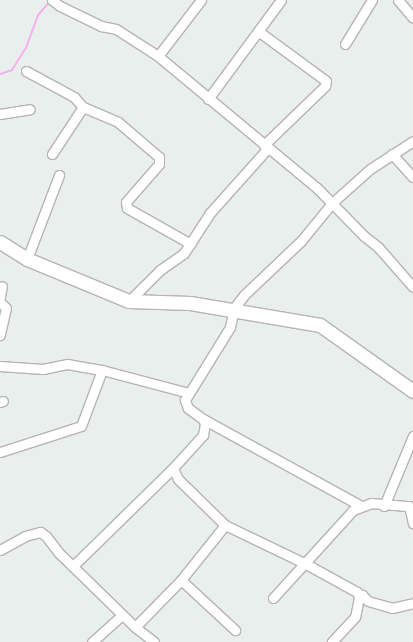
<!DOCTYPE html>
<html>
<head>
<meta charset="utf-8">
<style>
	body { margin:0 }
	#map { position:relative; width:413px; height:642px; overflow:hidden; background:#e8efec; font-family:"Alegreya Sans",sans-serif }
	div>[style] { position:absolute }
	.stream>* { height:2px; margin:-1px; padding:0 1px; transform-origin:1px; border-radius:1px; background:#f7b0ea }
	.roads { filter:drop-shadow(1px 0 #b8b2b6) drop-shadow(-1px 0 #b8b2b6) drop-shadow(0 1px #b8b2b6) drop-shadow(0 -1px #b8b2b6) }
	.street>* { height:9px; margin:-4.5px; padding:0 4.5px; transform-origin:4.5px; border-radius:4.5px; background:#fff }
	.secondary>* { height:13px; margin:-6.5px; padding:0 6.5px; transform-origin:6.5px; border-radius:6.5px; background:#fff }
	span { translate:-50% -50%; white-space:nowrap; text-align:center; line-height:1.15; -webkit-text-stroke:3px #fff; paint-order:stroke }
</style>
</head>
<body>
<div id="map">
	<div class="stream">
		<i style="left:0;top:74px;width:13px;rotate:-18deg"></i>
		<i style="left:12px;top:70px;width:26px;rotate:-58deg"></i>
		<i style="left:26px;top:48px;width:35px;rotate:-70deg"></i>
		<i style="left:38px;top:15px;width:18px;rotate:-49deg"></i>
	</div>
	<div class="roads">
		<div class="street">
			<i style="left:52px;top:0;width:10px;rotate:37deg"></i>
			<i style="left:60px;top:6px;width:46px;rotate:26deg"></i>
			<i style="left:101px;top:26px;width:15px;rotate:11deg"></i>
			<i style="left:116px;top:29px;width:50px;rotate:32.7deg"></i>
			<i style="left:158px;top:56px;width:207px;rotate:39.7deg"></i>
			<i style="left:317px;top:188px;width:67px;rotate:45.6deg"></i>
			<i style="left:364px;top:236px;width:18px;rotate:38deg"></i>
			<i style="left:378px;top:247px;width:53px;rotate:48.8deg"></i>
			<i style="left:398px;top:0;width:23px;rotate:50deg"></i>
			<i style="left:258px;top:31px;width:84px;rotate:36.3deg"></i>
			<i style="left:326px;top:81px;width:5px;rotate:101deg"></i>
			<i style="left:325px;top:86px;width:85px;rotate:136deg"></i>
			<i style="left:345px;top:44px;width:52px;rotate:-58.5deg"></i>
			<i style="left:158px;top:56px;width:71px;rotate:-52.5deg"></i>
			<i style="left:26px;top:71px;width:55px;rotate:28.4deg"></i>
			<i style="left:74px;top:97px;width:13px;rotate:48deg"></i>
			<i style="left:83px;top:107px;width:38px;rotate:23deg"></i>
			<i style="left:118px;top:122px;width:54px;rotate:40.5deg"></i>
			<i style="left:159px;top:157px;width:7px;rotate:90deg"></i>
			<i style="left:159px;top:164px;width:50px;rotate:131deg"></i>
			<i style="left:126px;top:202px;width:6px;rotate:81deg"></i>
			<i style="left:127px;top:208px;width:73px;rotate:29.4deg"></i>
			<i style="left:208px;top:99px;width:123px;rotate:-53.6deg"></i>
			<i style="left:0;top:114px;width:30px;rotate:-9deg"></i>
			<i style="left:52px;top:154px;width:56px;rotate:-56.6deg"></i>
			<i style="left:392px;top:154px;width:31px;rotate:48deg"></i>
			<i style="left:27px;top:259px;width:90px;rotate:-69.1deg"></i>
			<i style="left:0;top:297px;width:11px;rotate:-80deg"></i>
			<i style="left:129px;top:301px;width:44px;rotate:-45deg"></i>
			<i style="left:160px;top:270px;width:29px;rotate:-35deg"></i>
			<i style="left:184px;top:253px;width:48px;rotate:-57deg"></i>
			<i style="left:210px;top:213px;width:87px;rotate:-48.3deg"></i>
			<i style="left:0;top:302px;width:8px;rotate:45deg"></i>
			<i style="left:6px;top:308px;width:28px;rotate:103deg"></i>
			<i style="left:0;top:366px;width:43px;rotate:4deg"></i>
			<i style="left:43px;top:369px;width:25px;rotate:-12deg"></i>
			<i style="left:67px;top:364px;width:36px;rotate:10deg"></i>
			<i style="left:102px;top:370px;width:90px;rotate:14.8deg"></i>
			<i style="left:0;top:402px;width:3px;rotate:-18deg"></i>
			<i style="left:203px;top:419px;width:180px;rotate:28.8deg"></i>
			<i style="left:0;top:452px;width:85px;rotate:-17.8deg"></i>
			<i style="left:81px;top:426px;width:60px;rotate:-69.4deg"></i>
			<i style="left:173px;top:468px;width:12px;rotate:66deg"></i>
			<i style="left:178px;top:479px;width:66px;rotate:44.4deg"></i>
			<i style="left:225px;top:525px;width:90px;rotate:25.7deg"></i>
			<i style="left:306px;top:564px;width:58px;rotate:28.8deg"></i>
			<i style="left:357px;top:592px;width:5px;rotate:68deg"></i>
			<i style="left:359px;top:597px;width:20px;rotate:101deg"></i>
			<i style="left:355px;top:617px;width:34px;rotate:133deg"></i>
			<i style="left:384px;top:506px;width:76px;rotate:-67.5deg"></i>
			<i style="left:0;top:550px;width:29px;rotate:-29deg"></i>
			<i style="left:25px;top:536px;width:16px;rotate:-15deg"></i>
			<i style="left:40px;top:532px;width:7px;rotate:34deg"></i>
			<i style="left:46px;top:536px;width:21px;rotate:53deg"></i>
			<i style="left:59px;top:553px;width:106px;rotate:44.2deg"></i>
			<i style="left:135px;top:627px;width:24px;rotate:38deg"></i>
			<i style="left:73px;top:566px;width:140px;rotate:-44.4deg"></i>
			<i style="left:173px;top:468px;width:45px;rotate:-47.7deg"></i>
			<i style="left:203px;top:435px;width:11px;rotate:-80deg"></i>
			<i style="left:205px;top:424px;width:5px;rotate:-112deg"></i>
			<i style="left:203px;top:419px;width:19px;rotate:-144deg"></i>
			<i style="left:188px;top:408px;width:9px;rotate:-111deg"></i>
			<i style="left:185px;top:400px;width:86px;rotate:-58.3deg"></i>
			<i style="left:230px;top:327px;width:19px;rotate:-78deg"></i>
			<i style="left:234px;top:308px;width:16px;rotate:-52deg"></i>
			<i style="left:244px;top:295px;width:79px;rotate:-43.5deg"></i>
			<i style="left:301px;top:241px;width:49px;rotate:-50.8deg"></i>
			<i style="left:332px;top:203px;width:51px;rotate:-41.8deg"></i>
			<i style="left:370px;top:169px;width:51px;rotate:-33.1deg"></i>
			<i style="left:181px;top:580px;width:74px;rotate:42.8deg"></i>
			<i style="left:359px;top:597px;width:4px;rotate:-34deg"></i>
			<i style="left:362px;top:595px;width:8px;rotate:45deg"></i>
			<i style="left:368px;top:601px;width:25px;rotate:16deg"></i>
			<i style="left:392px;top:608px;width:22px;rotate:-13deg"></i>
			<i style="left:273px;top:598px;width:119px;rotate:-47.7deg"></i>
			<i style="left:353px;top:510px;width:19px;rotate:-21deg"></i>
			<i style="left:371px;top:503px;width:38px;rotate:5deg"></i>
			<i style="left:409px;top:506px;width:18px;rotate:77deg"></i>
			<i style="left:135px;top:627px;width:66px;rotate:-45.6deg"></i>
			<i style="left:181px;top:580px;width:70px;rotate:-51.3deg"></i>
			<i style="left:92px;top:642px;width:40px;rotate:-42deg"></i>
		</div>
		<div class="secondary">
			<i style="left:0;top:242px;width:32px;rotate:32deg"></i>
			<i style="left:27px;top:259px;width:110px;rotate:22.4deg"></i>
			<i style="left:129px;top:301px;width:61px;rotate:1.9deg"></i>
			<i style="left:190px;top:303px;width:132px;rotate:9.6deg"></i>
			<i style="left:320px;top:325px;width:114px;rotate:35.4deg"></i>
		</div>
	</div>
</div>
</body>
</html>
